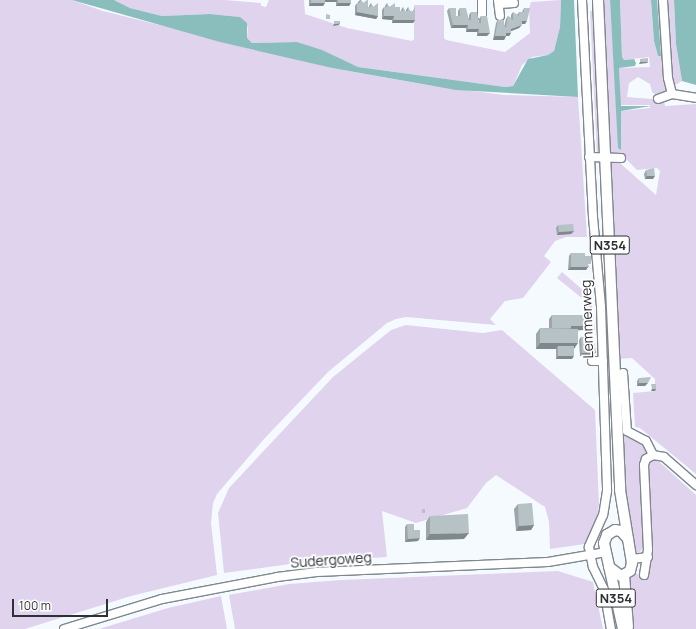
<!DOCTYPE html>
<html>
<head>
<meta charset="utf-8">
<style>
	body { margin:0 }
	#map { position:relative; width:696px; height:629px; overflow:hidden; background:#f5faff; font-family:Manrope,sans-serif }
	div>[style] { position:absolute }
	.green>* { inset:0; background:#e0d3ee }
	.water>* { inset:0; background:#8abebd }
	.roads { filter:drop-shadow(1px 0 #7f878e) drop-shadow(-1px 0 #7f878e) drop-shadow(0 1px #7f878e) drop-shadow(0 -1px #7f878e) }
	.minor>* { height:8px; margin:-4px; padding:0 4px; transform-origin:4px; border-radius:4px; background:#fff }
	.major>* { height:10px; margin:-5px; padding:0 5px; transform-origin:5px; border-radius:5px; background:#fff }
	.wall>* { inset:0; background:#9da7aa }
	.shaded-wall>* { inset:0; background:#7f888b }
	.building>* { inset:0; background:#b6c2c6 }
	span { translate:-50% -50%; white-space:nowrap; text-align:center; line-height:1.15; -webkit-text-stroke:3.5px #fff; paint-order:stroke }
	.shield-label span { padding:1px 3px; background:#fff; border:1px solid; border-radius:3px; -webkit-text-stroke-width:0 }
	.shield-label { font-size:13px; color:#2d3034; font-weight:700 }
	.street-label { font-size:14px; color:#2d3034 }
	.scale { position:absolute; left:12px; top:599px; width:96px; height:18px; box-sizing:border-box; border:2px solid #2d3034; border-top:0; padding-left:5px; font-size:12px; line-height:14px; white-space:nowrap; color:#2d3034; -webkit-text-stroke:3px #fff; paint-order:stroke }
</style>
</head>
<body>
<div id="map">
	<div class="green">
		<i style="clip-path:polygon(0 0,72px 0,103px 11px,332px 68px,427px 85px,504px 95px,578px 97px,587px 237px,566px 237px,555px 241px,544px 256px,551px 262px,523px 298px,505px 301px,490px 319px,496px 325px,406px 317px,396px 319px,387px 323px,328px 372px,264px 439px,217px 494px,213px 503px,211px 523px,217px 575px,131px 596px,25px 629px,0 629px)"></i>
		<i style="clip-path:polygon(114px 0,224px 0,261px 3px,261px 6px,266px 7px,269px 0,304px 0,305px 14px,347px 28px,412px 41px,414px 39px,414px 5px,444px 5px,444px 38px,446px 40px,505px 52px,530px 33px,529px 9px,531px 2px,561px 0,560px 27px,554px 51px,548px 55px,532px 57px,522px 65px,513px 86px,505px 87px,358px 67px,297px 42px,252px 43px,247px 38px,248px 28px,240px 17px,210px 14px,162px 16px,130px 8px)"></i>
		<i style="clip-path:polygon(601px 0,610px 0,619px 149px,621px 111px,650px 108px,650px 105px,620px 105px,619px 68px,650px 67px,649px 57px,624px 60px,622px 57px,620px 0,651px 0,654px 41px,658px 56px,661px 56px,657px 0,661px 0,668px 92px,657px 96px,652px 92px,650px 84px,638px 77px,629px 83px,627px 97px,664px 100px,665px 106px,696px 104px,696px 474px,640px 428px,635px 427px,633px 393px,655px 391px,655px 379px,632px 358px,618px 359px,610px 172px,612px 159px,621px 160px,621px 164px,656px 195px,660px 171px,657px 168px,637px 170px,626px 159px,612px 154px,608px 147px)"></i>
		<i style="clip-path:polygon(665px 0,674px 0,676px 44px,682px 81px,674px 86px)"></i>
		<i style="clip-path:polygon(590px 11px,594px 11px,601px 155px,597px 155px)"></i>
		<i style="clip-path:polygon(562px 272px,591px 297px,595px 330px,585px 326px,583px 299px,557px 278px)"></i>
		<i style="clip-path:polygon(406px 325px,483px 333px,502px 330px,595px 410px,599px 505px,597px 517px,585px 544px,550px 549px,549px 522px,545px 507px,496px 475px,486px 483px,467px 508px,416px 523px,382px 511px,387px 557px,298px 563px,224px 573px,218px 513px,229px 488px,333px 377px,391px 330px)"></i>
		<i style="clip-path:polygon(621px 430px,644px 442px,648px 451px,644px 457px,645px 546px,639px 553px,635px 552px,626px 513px)"></i>
		<i style="clip-path:polygon(654px 457px,696px 495px,696px 629px,630px 629px,627px 578px,633px 572px,645px 577px,646px 464px)"></i>
		<i style="clip-path:polygon(558px 571px,593px 582px,603px 629px,235px 629px,229px 595px,289px 584px,341px 580px)"></i>
		<i style="clip-path:polygon(221px 596px,227px 629px,99px 629px,168px 608px)"></i>
	</div>
	<div class="water">
		<i style="clip-path:polygon(72px 0,114px 0,130px 8px,162px 16px,210px 14px,240px 17px,247px 23px,247px 38px,252px 43px,297px 42px,322px 50px,358px 67px,505px 87px,513px 86px,528px 59px,548px 55px,554px 51px,560px 27px,561px 0,574px 0,578px 97px,456px 90px,332px 68px,220px 42px)"></i>
		<i style="clip-path:polygon(610px 0,620px 0,622px 57px,624px 60px,634px 59px,636px 63px,635px 66px,619px 68px,621px 106px,651px 106px,621px 111px,621px 150px,618px 148px)"></i>
		<i style="clip-path:polygon(651px 0,657px 0,661px 56px,658px 56px,654px 41px)"></i>
		<i style="clip-path:polygon(674px 0,696px 0,696px 85px,682px 81px,676px 44px)"></i>
	</div>
	<div class="roads">
		<div class="minor">
			<i style="left:482px;top:0;width:16px;rotate:90deg"></i>
			<i style="left:498px;top:0;width:16px;rotate:83deg"></i>
			<i style="left:582px;top:0;width:217px;rotate:87.1deg"></i>
			<i style="left:593px;top:217px;width:90px;rotate:84.9deg"></i>
			<i style="left:601px;top:307px;width:184px;rotate:88.1deg"></i>
			<i style="left:607px;top:491px;width:24px;rotate:99deg"></i>
			<i style="left:603px;top:515px;width:35px;rotate:114deg"></i>
			<i style="left:589px;top:547px;width:20px;rotate:79deg"></i>
			<i style="left:593px;top:567px;width:25px;rotate:64deg"></i>
			<i style="left:604px;top:590px;width:40px;rotate:80deg"></i>
			<i style="left:500px;top:4px;width:14px;rotate:-4deg"></i>
			<i style="left:672px;top:94px;width:24px;rotate:9deg"></i>
			<i style="left:658px;top:99px;width:15px;rotate:-20deg"></i>
			<i style="left:672px;top:94px;width:16px;rotate:-104deg"></i>
			<i style="left:668px;top:78px;width:78px;rotate:-93.7deg"></i>
			<i style="left:589px;top:157px;width:32px;rotate:2deg"></i>
			<i style="left:592px;top:361px;width:11px"></i>
			<i style="left:623px;top:373px;width:58px;rotate:86.1deg"></i>
			<i style="left:627px;top:431px;width:21px;rotate:28deg"></i>
			<i style="left:646px;top:441px;width:16px;rotate:63deg"></i>
			<i style="left:653px;top:455px;width:11px;rotate:10deg"></i>
			<i style="left:664px;top:457px;width:43px;rotate:41.2deg"></i>
			<i style="left:632px;top:559px;width:16px;rotate:-7deg"></i>
			<i style="left:644px;top:575px;width:25px;rotate:-81deg"></i>
			<i style="left:648px;top:550px;width:85px;rotate:-92.7deg"></i>
			<i style="left:644px;top:465px;width:6px;rotate:-72deg"></i>
			<i style="left:646px;top:459px;width:8px;rotate:-30deg"></i>
			<i style="left:64px;top:629px;width:102px;rotate:-17deg"></i>
			<i style="left:162px;top:599px;width:117px;rotate:-10.8deg"></i>
			<i style="left:277px;top:577px;width:40px;rotate:-7.1deg"></i>
			<i style="left:317px;top:572px;width:231px;rotate:-2.5deg"></i>
			<i style="left:548px;top:562px;width:59px;rotate:-9.8deg"></i>
		</div>
		<div class="major">
			<i style="left:598px;top:0;width:490px;rotate:87.4deg"></i>
			<i style="left:620px;top:490px;width:74px;rotate:80.7deg"></i>
			<i style="left:632px;top:563px;width:8px;rotate:104deg"></i>
			<i style="left:630px;top:571px;width:10px;rotate:151deg"></i>
			<i style="left:621px;top:576px;width:15px;rotate:-143deg"></i>
			<i style="left:624px;top:575px;width:52px;rotate:85.6deg"></i>
			<i style="left:623px;top:629px;width:88px;rotate:-102.5deg"></i>
			<i style="left:604px;top:543px;width:9px;rotate:-69deg"></i>
			<i style="left:607px;top:535px;width:9px;rotate:-32deg"></i>
			<i style="left:615px;top:530px;width:6px;rotate:9deg"></i>
			<i style="left:621px;top:531px;width:11px;rotate:49deg"></i>
		</div>
	</div>
	<div class="wall">
		<i style="clip-path:polygon(309px 0,351px 0,349px 6px,336px 6px,336px 2px,325px 2px,323px 6px,309px 6px)"></i>
		<i style="clip-path:polygon(360px 0,361px 0,363px 3px,368px 7px,369px 7px,369px 6px,371px 3px,378px 16px,376px 19px,355px 15px,355px 6px,357px 3px,358px 3px,358px 2px)"></i>
		<i style="clip-path:polygon(387px 3px,389px 7px,395px 7px,400px 11px,401px 11px,401px 10px,403px 7px,405px 11px,406px 11px,406px 10px,408px 7px,410px 11px,413px 11px,415px 7px,415px 20px,413px 23px,392px 23px,392px 20px,382px 19px,382px 10px,384px 7px,385px 7px,385px 6px)"></i>
		<i style="clip-path:polygon(449px 8px,456px 16px,458px 16px,458px 11px,460px 8px,469px 19px,469px 15px,471px 12px,479px 23px,479px 19px,481px 16px,487px 36px,477px 36px,477px 32px,466px 32px,466px 28px,451px 28px,447px 11px)"></i>
		<i style="clip-path:polygon(524px 8px,525px 24px,522px 24px,519px 28px,511px 31px,511px 33px,509px 36px,506px 36px,504px 40px,493px 40px,496px 23px,498px 20px,504px 27px,506px 19px,508px 16px,511px 18px,511px 15px,513px 12px,517px 15px,519px 12px,522px 12px)"></i>
		<i style="clip-path:polygon(646px 170px,653px 179px,645px 179px,644px 174px)"></i>
		<i style="clip-path:polygon(558px 225px,574px 231px,571px 234px,557px 235px,556px 228px)"></i>
		<i style="clip-path:polygon(571px 253px,585px 256px,589px 267px,588px 267px,586px 270px,568px 270px,569px 256px)"></i>
		<i style="clip-path:polygon(552px 315px,586px 326px,583px 330px,578px 330px,572px 359px,556px 359px,556px 349px,536px 349px,536px 334px,540px 328px,549px 328px,549px 319px)"></i>
		<i style="clip-path:polygon(581px 337px,596px 352px,594px 355px,580px 356px,579px 340px)"></i>
		<i style="clip-path:polygon(639px 378px,645px 386px,637px 386px,637px 381px)"></i>
		<i style="clip-path:polygon(518px 504px,534px 525px,531px 530px,516px 531px,514px 509px)"></i>
		<i style="clip-path:polygon(430px 516px,464px 539px,426px 540px,426px 522px)"></i>
		<i style="clip-path:polygon(407px 524px,414px 530px,418px 541px,405px 542px,405px 527px)"></i>
	</div>
	<div class="shaded-wall">
		<i style="clip-path:polygon(324px 0,337px 0,336px 2px,322px 2px)"></i>
		<i style="clip-path:polygon(311px 3px,325px 3px,323px 6px,309px 6px)"></i>
		<i style="clip-path:polygon(338px 3px,351px 3px,349px 6px,336px 6px)"></i>
		<i style="clip-path:polygon(357px 12px,378px 16px,376px 19px,355px 15px)"></i>
		<i style="clip-path:polygon(384px 16px,394px 16px,392px 20px,382px 19px)"></i>
		<i style="clip-path:polygon(394px 20px,415px 20px,413px 23px,392px 23px)"></i>
		<i style="clip-path:polygon(522px 21px,527px 21px,525px 24px,519px 24px)"></i>
		<i style="clip-path:polygon(340px 23px,339px 25px,333px 26px,334px 24px)"></i>
		<i style="clip-path:polygon(453px 25px,468px 25px,466px 28px,451px 28px)"></i>
		<i style="clip-path:polygon(522px 25px,519px 28px,509px 32px,511px 29px)"></i>
		<i style="clip-path:polygon(468px 29px,479px 29px,477px 32px,466px 32px)"></i>
		<i style="clip-path:polygon(479px 33px,490px 33px,487px 36px,477px 36px)"></i>
		<i style="clip-path:polygon(506px 33px,511px 33px,509px 36px,504px 36px)"></i>
		<i style="clip-path:polygon(495px 36px,506px 36px,504px 40px,493px 40px)"></i>
		<i style="clip-path:polygon(640px 62px,648px 62px,647px 63px,639px 64px)"></i>
		<i style="clip-path:polygon(647px 176px,655px 176px,653px 179px,645px 179px)"></i>
		<i style="clip-path:polygon(574px 231px,571px 234px,557px 235px,559px 232px)"></i>
		<i style="clip-path:polygon(571px 267px,588px 267px,586px 270px,568px 270px)"></i>
		<i style="clip-path:polygon(571px 326px,586px 326px,583px 330px,570px 331px)"></i>
		<i style="clip-path:polygon(540px 343px,578px 343px,574px 349px,558px 346px,556px 349px,536px 349px)"></i>
		<i style="clip-path:polygon(596px 352px,594px 355px,580px 356px,582px 353px)"></i>
		<i style="clip-path:polygon(558px 356px,574px 356px,572px 359px,556px 359px)"></i>
		<i style="clip-path:polygon(639px 383px,648px 383px,645px 386px,637px 386px)"></i>
		<i style="clip-path:polygon(652px 389px,656px 389px,655px 391px,651px 391px)"></i>
		<i style="clip-path:polygon(534px 525px,531px 530px,516px 531px,519px 526px)"></i>
		<i style="clip-path:polygon(469px 533px,464px 539px,426px 540px,430px 534px)"></i>
		<i style="clip-path:polygon(420px 538px,418px 541px,405px 542px,408px 539px)"></i>
	</div>
	<div class="building">
		<i style="clip-path:polygon(311px 0,325px 0,325px 3px,311px 3px)"></i>
		<i style="clip-path:polygon(338px 0,351px 0,351px 3px,338px 3px)"></i>
		<i style="clip-path:polygon(360px 0,363px 3px,367px 0,368px 0,368px 7px,371px 7px,371px 3px,373px 7px,378px 3px,378px 16px,357px 12px,357px 3px,360px 3px)"></i>
		<i style="clip-path:polygon(387px 3px,389px 7px,395px 3px,395px 7px,400px 7px,400px 11px,403px 11px,403px 7px,405px 11px,408px 11px,408px 7px,410px 11px,413px 11px,415px 7px,415px 20px,394px 20px,394px 16px,384px 16px,384px 7px,387px 7px)"></i>
		<i style="clip-path:polygon(449px 8px,456px 8px,456px 16px,460px 16px,460px 8px,466px 8px,469px 20px,471px 20px,471px 12px,477px 12px,479px 23px,481px 23px,481px 16px,487px 16px,490px 33px,479px 33px,479px 29px,468px 29px,468px 25px,453px 25px)"></i>
		<i style="clip-path:polygon(524px 8px,530px 8px,527px 21px,522px 21px,522px 25px,511px 29px,511px 33px,506px 33px,506px 36px,495px 36px,498px 20px,504px 20px,504px 27px,506px 27px,508px 16px,513px 20px,513px 12px,519px 16px,519px 12px,524px 12px)"></i>
		<i style="clip-path:polygon(326px 14px,330px 15px,330px 19px,326px 19px)"></i>
		<i style="clip-path:polygon(334px 21px,340px 21px,340px 23px,334px 24px)"></i>
		<i style="clip-path:polygon(648px 58px,648px 62px,640px 62px,640px 59px)"></i>
		<i style="clip-path:polygon(654px 168px,655px 176px,647px 176px,646px 170px)"></i>
		<i style="clip-path:polygon(573px 224px,574px 231px,559px 232px,558px 225px)"></i>
		<i style="clip-path:polygon(571px 253px,585px 253px,585px 256px,591px 256px,591px 264px,588px 264px,588px 267px,571px 267px)"></i>
		<i style="clip-path:polygon(552px 315px,586px 315px,586px 326px,571px 326px,571px 328px,552px 328px)"></i>
		<i style="clip-path:polygon(540px 328px,578px 329px,578px 343px,540px 343px)"></i>
		<i style="clip-path:polygon(593px 336px,596px 352px,582px 353px,581px 337px)"></i>
		<i style="clip-path:polygon(558px 346px,574px 346px,574px 356px,558px 356px)"></i>
		<i style="clip-path:polygon(651px 377px,648px 383px,639px 383px,639px 378px)"></i>
		<i style="clip-path:polygon(651px 384px,656px 384px,656px 389px,652px 389px)"></i>
		<i style="clip-path:polygon(532px 503px,534px 525px,519px 526px,518px 504px)"></i>
		<i style="clip-path:polygon(422px 509px,425px 509px,425px 513px,422px 513px)"></i>
		<i style="clip-path:polygon(468px 514px,469px 533px,430px 534px,430px 516px)"></i>
		<i style="clip-path:polygon(407px 524px,414px 524px,414px 530px,420px 530px,420px 538px,408px 539px)"></i>
	</div>
	<div class="shield-label">
		<span style="left:610px;top:245px">N354</span>
		<span style="left:616px;top:598px">N354</span>
	</div>
	<div class="street-label">
		<span style="left:587px;top:319px;rotate:-92deg">Lemmerweg</span>
		<span style="left:331px;top:560px;rotate:-4deg">Sudergoweg</span>
	</div>
	<div class="scale">100 m</div>
</div>
</body>
</html>
